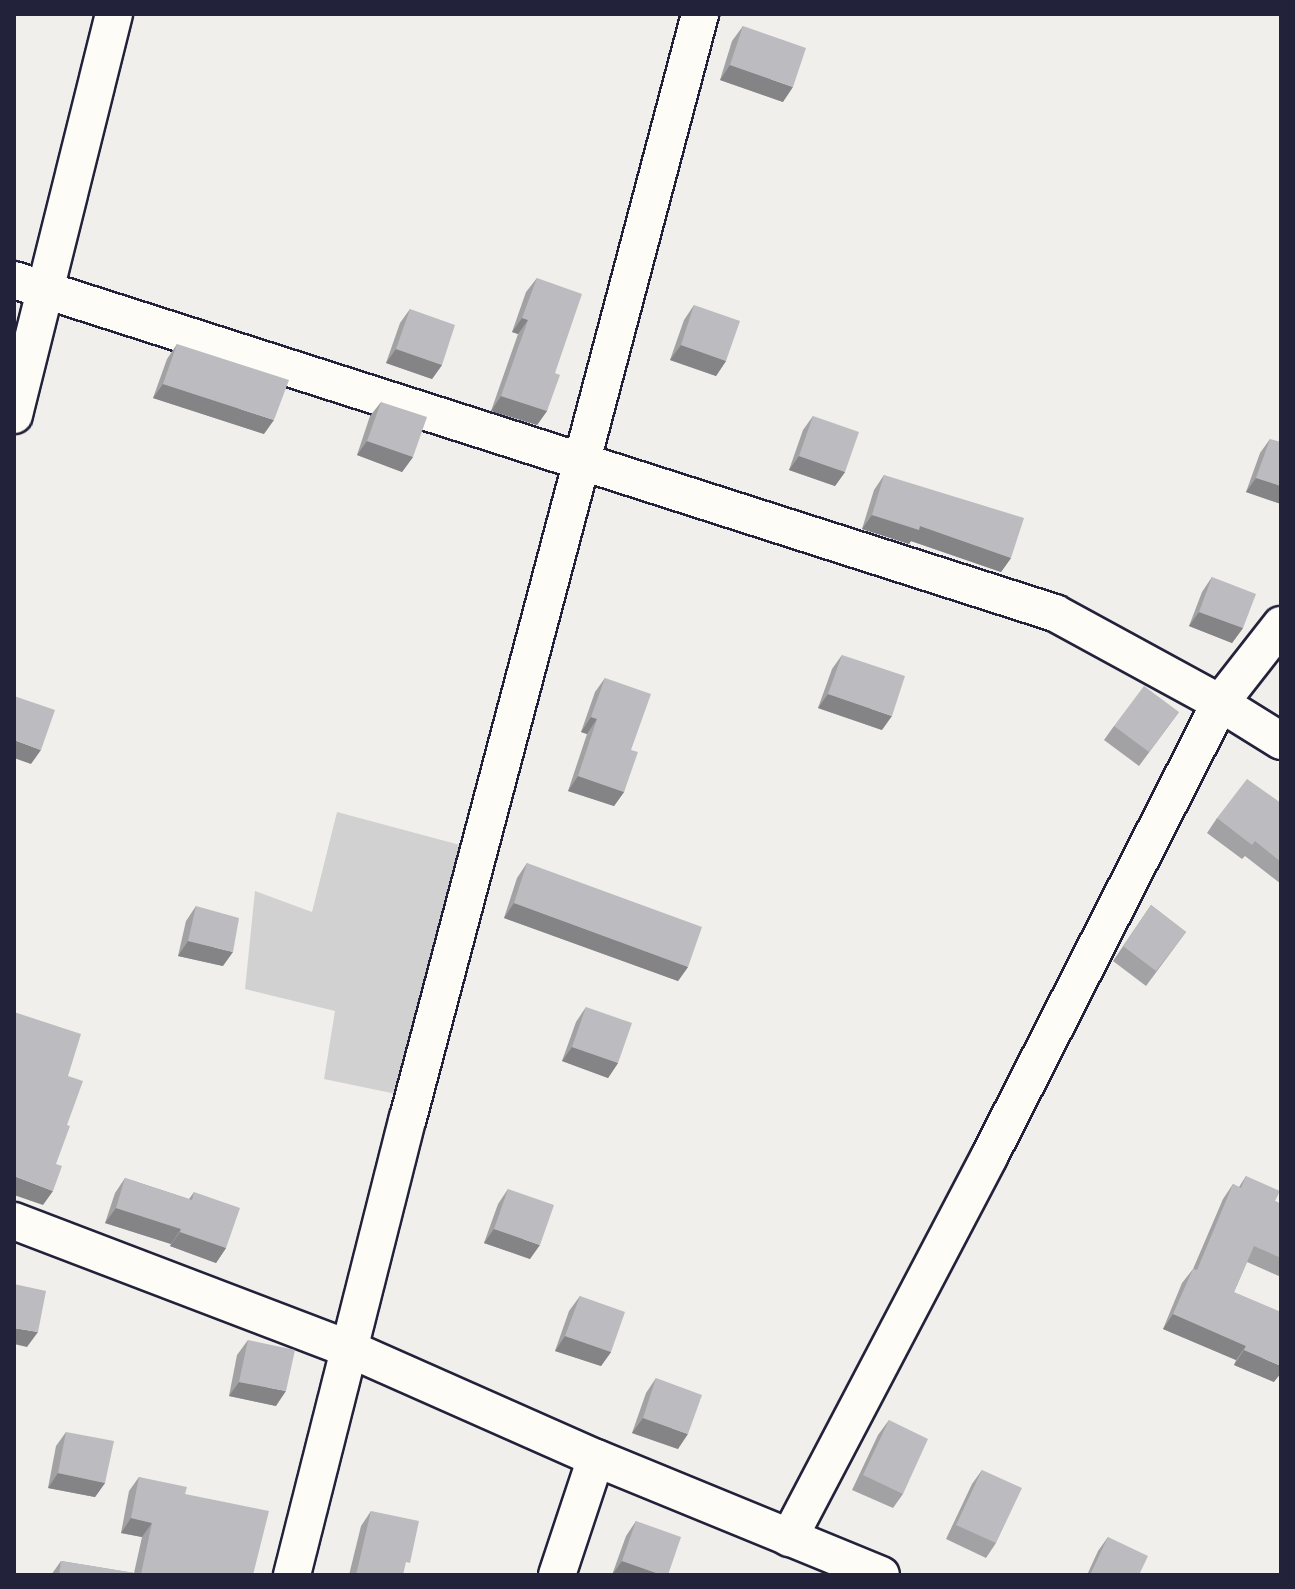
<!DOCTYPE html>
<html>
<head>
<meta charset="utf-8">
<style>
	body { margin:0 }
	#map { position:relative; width:1295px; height:1589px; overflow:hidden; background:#f0efec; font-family:Dekko,sans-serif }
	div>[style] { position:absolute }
	.green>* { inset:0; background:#d2d1d1 }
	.roads { filter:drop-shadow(2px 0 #22223b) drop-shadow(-2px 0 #22223b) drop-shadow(0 2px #22223b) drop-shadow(0 -2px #22223b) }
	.street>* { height:36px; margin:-18px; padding:0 18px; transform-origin:18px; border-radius:18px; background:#fdfcf7 }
	.wall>* { inset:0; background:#a2a2a5 }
	.shaded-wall>* { inset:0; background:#848486 }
	.building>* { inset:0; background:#bcbcc0 }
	span { translate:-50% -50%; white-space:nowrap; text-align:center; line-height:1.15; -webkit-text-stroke:7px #fdfcf7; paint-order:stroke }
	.frame { position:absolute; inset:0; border:16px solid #22223b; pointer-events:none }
</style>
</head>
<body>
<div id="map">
	<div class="green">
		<i style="clip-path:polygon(337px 812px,460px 845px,401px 1095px,324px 1079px,335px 1011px,245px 989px,255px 891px,312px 912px)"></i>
	</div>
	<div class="roads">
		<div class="street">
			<i style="left:14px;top:280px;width:1093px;rotate:17.74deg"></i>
			<i style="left:1055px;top:613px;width:188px;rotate:28.6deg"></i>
			<i style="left:1220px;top:703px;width:72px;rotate:31.9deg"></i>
			<i style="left:14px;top:415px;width:413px;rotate:-76deg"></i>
			<i style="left:14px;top:1221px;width:362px;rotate:20.9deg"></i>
			<i style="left:352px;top:1350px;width:267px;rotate:23.9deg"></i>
			<i style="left:596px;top:1458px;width:308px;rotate:22.3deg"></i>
			<i style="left:789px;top:1538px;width:430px;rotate:-62.3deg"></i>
			<i style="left:989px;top:1157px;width:509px;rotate:-63.03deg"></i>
			<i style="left:1220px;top:703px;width:99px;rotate:-52deg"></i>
			<i style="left:292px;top:1575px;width:471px;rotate:-75.8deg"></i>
			<i style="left:408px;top:1118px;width:1142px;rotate:-75.18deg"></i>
			<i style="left:557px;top:1575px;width:123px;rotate:-71.6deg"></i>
		</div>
	</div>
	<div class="wall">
		<i style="clip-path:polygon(743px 26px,783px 102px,720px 80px,732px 41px)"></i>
		<i style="clip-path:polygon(537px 278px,555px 373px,547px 411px,537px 425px,491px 411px,518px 334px,512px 332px,526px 292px)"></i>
		<i style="clip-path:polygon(694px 305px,726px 361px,716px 376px,670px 360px,684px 320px)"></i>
		<i style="clip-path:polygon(410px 309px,442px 365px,432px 379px,386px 363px,400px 323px)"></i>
		<i style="clip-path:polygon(177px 344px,264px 434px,153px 398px,167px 359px)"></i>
		<i style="clip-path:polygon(381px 402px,413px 457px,402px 472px,357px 455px,370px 416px)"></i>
		<i style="clip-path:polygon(813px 416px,845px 472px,835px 486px,789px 470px,803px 430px)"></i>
		<i style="clip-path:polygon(1270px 439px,1281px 504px,1246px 492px,1260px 453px)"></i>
		<i style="clip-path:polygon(884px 475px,1011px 558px,1001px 572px,911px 541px,909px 544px,862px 529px,874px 490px)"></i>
		<i style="clip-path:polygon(1212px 577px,1243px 628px,1232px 643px,1189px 626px,1202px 592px)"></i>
		<i style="clip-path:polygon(842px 655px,882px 730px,818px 708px,832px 669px)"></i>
		<i style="clip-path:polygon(605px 678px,631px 750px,624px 792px,614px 806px,568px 791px,587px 734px,581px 732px,595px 692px)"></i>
		<i style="clip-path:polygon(1179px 712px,1139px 766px,1104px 740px,1114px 726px)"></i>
		<i style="clip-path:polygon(1281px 803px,1281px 884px,1245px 856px,1242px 859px,1207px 833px,1217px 818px)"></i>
		<i style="clip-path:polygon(527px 863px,688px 967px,678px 981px,504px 918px,517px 878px)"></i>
		<i style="clip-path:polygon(1151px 905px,1186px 932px,1146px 986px,1113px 961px)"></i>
		<i style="clip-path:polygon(196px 906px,223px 966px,178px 956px,186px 921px)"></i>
		<i style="clip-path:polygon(586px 1007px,618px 1063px,608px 1078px,562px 1061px,576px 1022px)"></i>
		<i style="clip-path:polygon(1246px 1176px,1275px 1201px,1281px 1204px,1281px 1277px,1247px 1262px,1234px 1292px,1274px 1382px,1234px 1365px,1236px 1360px,1163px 1329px,1182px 1283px,1193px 1269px,1223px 1199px,1233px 1184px,1239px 1187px)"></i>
		<i style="clip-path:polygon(125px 1178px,189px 1199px,194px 1192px,226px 1248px,216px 1263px,170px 1246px,171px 1244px,105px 1223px,115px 1193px)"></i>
		<i style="clip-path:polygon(508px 1189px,530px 1259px,484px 1243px,498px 1204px)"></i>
		<i style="clip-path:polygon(580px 1296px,611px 1352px,601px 1366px,555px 1351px,569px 1311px)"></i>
		<i style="clip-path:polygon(248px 1340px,276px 1406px,229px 1396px,237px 1355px)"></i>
		<i style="clip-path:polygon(656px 1378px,678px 1449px,632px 1433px,646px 1393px)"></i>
		<i style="clip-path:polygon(889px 1420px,903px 1494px,893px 1508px,852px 1490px,878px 1435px)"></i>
		<i style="clip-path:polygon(66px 1432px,105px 1483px,95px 1497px,48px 1488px,56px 1446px)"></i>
		<i style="clip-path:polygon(982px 1470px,996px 1543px,986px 1558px,946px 1539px,972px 1484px)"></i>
		<i style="clip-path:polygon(139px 1477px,185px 1494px,253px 1575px,51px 1575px,61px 1561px,134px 1573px,142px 1537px,121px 1533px,129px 1491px)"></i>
		<i style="clip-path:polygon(371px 1511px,403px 1575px,349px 1575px,361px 1526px)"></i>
		<i style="clip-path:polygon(636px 1521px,668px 1575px,612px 1575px,626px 1536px)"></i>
		<i style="clip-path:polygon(1108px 1537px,1139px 1575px,1087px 1575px,1098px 1551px)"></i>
	</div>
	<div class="shaded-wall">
		<i style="clip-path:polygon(730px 65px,793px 87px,783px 102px,720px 80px)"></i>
		<i style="clip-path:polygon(522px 318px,528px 320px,518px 334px,512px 332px)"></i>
		<i style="clip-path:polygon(681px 345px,726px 361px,716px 376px,670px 360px)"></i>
		<i style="clip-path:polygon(396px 349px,442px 365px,432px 379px,386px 363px)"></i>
		<i style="clip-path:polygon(163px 384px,274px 420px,264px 434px,153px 398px)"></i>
		<i style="clip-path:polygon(501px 396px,547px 411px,537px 425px,491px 411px)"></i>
		<i style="clip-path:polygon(367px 441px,413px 457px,402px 472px,357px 455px)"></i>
		<i style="clip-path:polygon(799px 456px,845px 472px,835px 486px,789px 470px)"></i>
		<i style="clip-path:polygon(1256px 478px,1281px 486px,1281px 504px,1246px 492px)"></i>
		<i style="clip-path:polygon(872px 515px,920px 526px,1011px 558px,1001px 572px,911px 541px,909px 544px,862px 529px)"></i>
		<i style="clip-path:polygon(1199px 612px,1243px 628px,1232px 643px,1189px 626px)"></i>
		<i style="clip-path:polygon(828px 694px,892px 716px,882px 730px,818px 708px)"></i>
		<i style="clip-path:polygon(591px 717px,597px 719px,587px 734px,581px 732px)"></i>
		<i style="clip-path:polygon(14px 740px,41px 750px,31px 764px,14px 758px)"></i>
		<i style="clip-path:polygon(578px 776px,624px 792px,614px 806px,568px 791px)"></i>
		<i style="clip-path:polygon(514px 903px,688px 967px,678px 981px,504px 918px)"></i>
		<i style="clip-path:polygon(188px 941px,233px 952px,223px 966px,178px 956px)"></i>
		<i style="clip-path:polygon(572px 1047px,618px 1063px,608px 1078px,562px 1061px)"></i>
		<i style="clip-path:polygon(14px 1176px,53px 1191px,43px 1205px,14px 1195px)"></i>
		<i style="clip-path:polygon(116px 1208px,181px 1229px,171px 1244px,105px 1223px)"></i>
		<i style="clip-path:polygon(494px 1229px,540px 1245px,530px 1259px,484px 1243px)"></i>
		<i style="clip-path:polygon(180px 1232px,226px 1248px,216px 1263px,170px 1246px)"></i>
		<i style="clip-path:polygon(1173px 1314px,1246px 1346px,1236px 1360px,1163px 1329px)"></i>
		<i style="clip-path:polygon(14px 1328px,38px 1332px,27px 1347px,14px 1344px)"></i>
		<i style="clip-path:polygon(565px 1336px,611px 1352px,601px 1366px,555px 1351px)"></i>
		<i style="clip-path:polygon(1244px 1350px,1281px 1366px,1281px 1373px,1274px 1382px,1234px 1365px)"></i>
		<i style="clip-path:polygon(239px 1382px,286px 1391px,276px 1406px,229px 1396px)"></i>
		<i style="clip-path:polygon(643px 1418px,688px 1434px,678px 1449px,632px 1433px)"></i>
		<i style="clip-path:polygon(58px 1473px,105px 1483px,95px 1497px,48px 1488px)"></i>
		<i style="clip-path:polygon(131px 1518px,152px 1523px,142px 1537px,121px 1533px)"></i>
		<i style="clip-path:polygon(622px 1561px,662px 1575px,612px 1575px)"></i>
	</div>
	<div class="building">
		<i style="clip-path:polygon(743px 26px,806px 48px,793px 87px,730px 65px)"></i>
		<i style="clip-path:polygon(537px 278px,582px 294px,555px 373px,560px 375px,547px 411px,501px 396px,528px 320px,522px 318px)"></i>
		<i style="clip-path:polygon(694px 305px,740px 321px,726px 361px,681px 345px)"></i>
		<i style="clip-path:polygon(410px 309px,455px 325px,442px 365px,396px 349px)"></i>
		<i style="clip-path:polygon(177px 344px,289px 380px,274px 420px,163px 384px)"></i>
		<i style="clip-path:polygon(381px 402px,427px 417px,413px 457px,367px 441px)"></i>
		<i style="clip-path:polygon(813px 416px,859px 432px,845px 472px,799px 456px)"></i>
		<i style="clip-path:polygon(1270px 439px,1281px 442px,1281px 486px,1256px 478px)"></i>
		<i style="clip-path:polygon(884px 475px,1024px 518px,1011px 558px,920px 526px,919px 530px,872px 515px)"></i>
		<i style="clip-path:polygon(1212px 577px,1256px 594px,1243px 628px,1199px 612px)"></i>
		<i style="clip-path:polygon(842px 655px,905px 676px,892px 716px,828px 694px)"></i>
		<i style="clip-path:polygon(605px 678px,651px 694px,631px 750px,638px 752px,624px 792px,578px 776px,597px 719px,591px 717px)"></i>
		<i style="clip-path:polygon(1144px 686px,1179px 712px,1149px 752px,1114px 726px)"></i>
		<i style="clip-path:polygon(14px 696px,55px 710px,41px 750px,14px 740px)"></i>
		<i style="clip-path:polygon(1247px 779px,1281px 803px,1281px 862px,1255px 841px,1252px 845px,1217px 818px)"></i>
		<i style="clip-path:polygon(527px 863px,702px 927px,688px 967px,514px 903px)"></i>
		<i style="clip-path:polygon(1151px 905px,1186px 932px,1156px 971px,1123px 946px)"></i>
		<i style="clip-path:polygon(196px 906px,239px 918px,233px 952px,188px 941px)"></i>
		<i style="clip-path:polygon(586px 1007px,632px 1023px,618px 1063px,572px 1047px)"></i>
		<i style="clip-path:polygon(14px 1012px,81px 1034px,68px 1076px,83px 1081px,67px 1125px,70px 1126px,56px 1164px,62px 1166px,53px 1191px,14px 1176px)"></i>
		<i style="clip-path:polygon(1246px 1176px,1280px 1191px,1275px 1201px,1281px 1204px,1281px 1258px,1254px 1246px,1234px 1292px,1281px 1312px,1281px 1366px,1244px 1350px,1246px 1346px,1173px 1314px,1193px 1269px,1197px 1270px,1233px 1184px,1241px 1188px)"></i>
		<i style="clip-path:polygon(125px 1178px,192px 1200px,194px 1192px,240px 1208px,226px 1248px,180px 1232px,181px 1229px,116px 1208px)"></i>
		<i style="clip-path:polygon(508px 1189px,554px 1205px,540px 1245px,494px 1229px)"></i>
		<i style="clip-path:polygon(14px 1284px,46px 1291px,38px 1332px,14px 1328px)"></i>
		<i style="clip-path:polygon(580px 1296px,625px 1312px,611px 1352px,565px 1336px)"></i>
		<i style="clip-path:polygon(248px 1340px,295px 1350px,286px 1391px,239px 1382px)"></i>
		<i style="clip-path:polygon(656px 1378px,702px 1395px,688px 1434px,643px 1418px)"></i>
		<i style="clip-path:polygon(889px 1420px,928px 1439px,903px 1494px,863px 1475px)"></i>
		<i style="clip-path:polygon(66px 1432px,114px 1441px,105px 1483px,58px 1473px)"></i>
		<i style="clip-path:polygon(982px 1470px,1022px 1488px,996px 1543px,956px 1525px)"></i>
		<i style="clip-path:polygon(139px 1477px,187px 1487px,185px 1494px,269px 1511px,253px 1575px,59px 1575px,61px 1561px,141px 1574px,152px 1523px,131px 1518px)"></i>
		<i style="clip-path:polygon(371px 1511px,419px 1521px,410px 1563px,406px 1562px,403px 1575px,356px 1575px)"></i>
		<i style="clip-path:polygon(636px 1521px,681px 1537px,668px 1575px,662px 1575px,622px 1561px)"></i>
		<i style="clip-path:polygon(1108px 1537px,1148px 1556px,1139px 1575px,1090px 1575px)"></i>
	</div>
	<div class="frame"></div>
</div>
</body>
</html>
